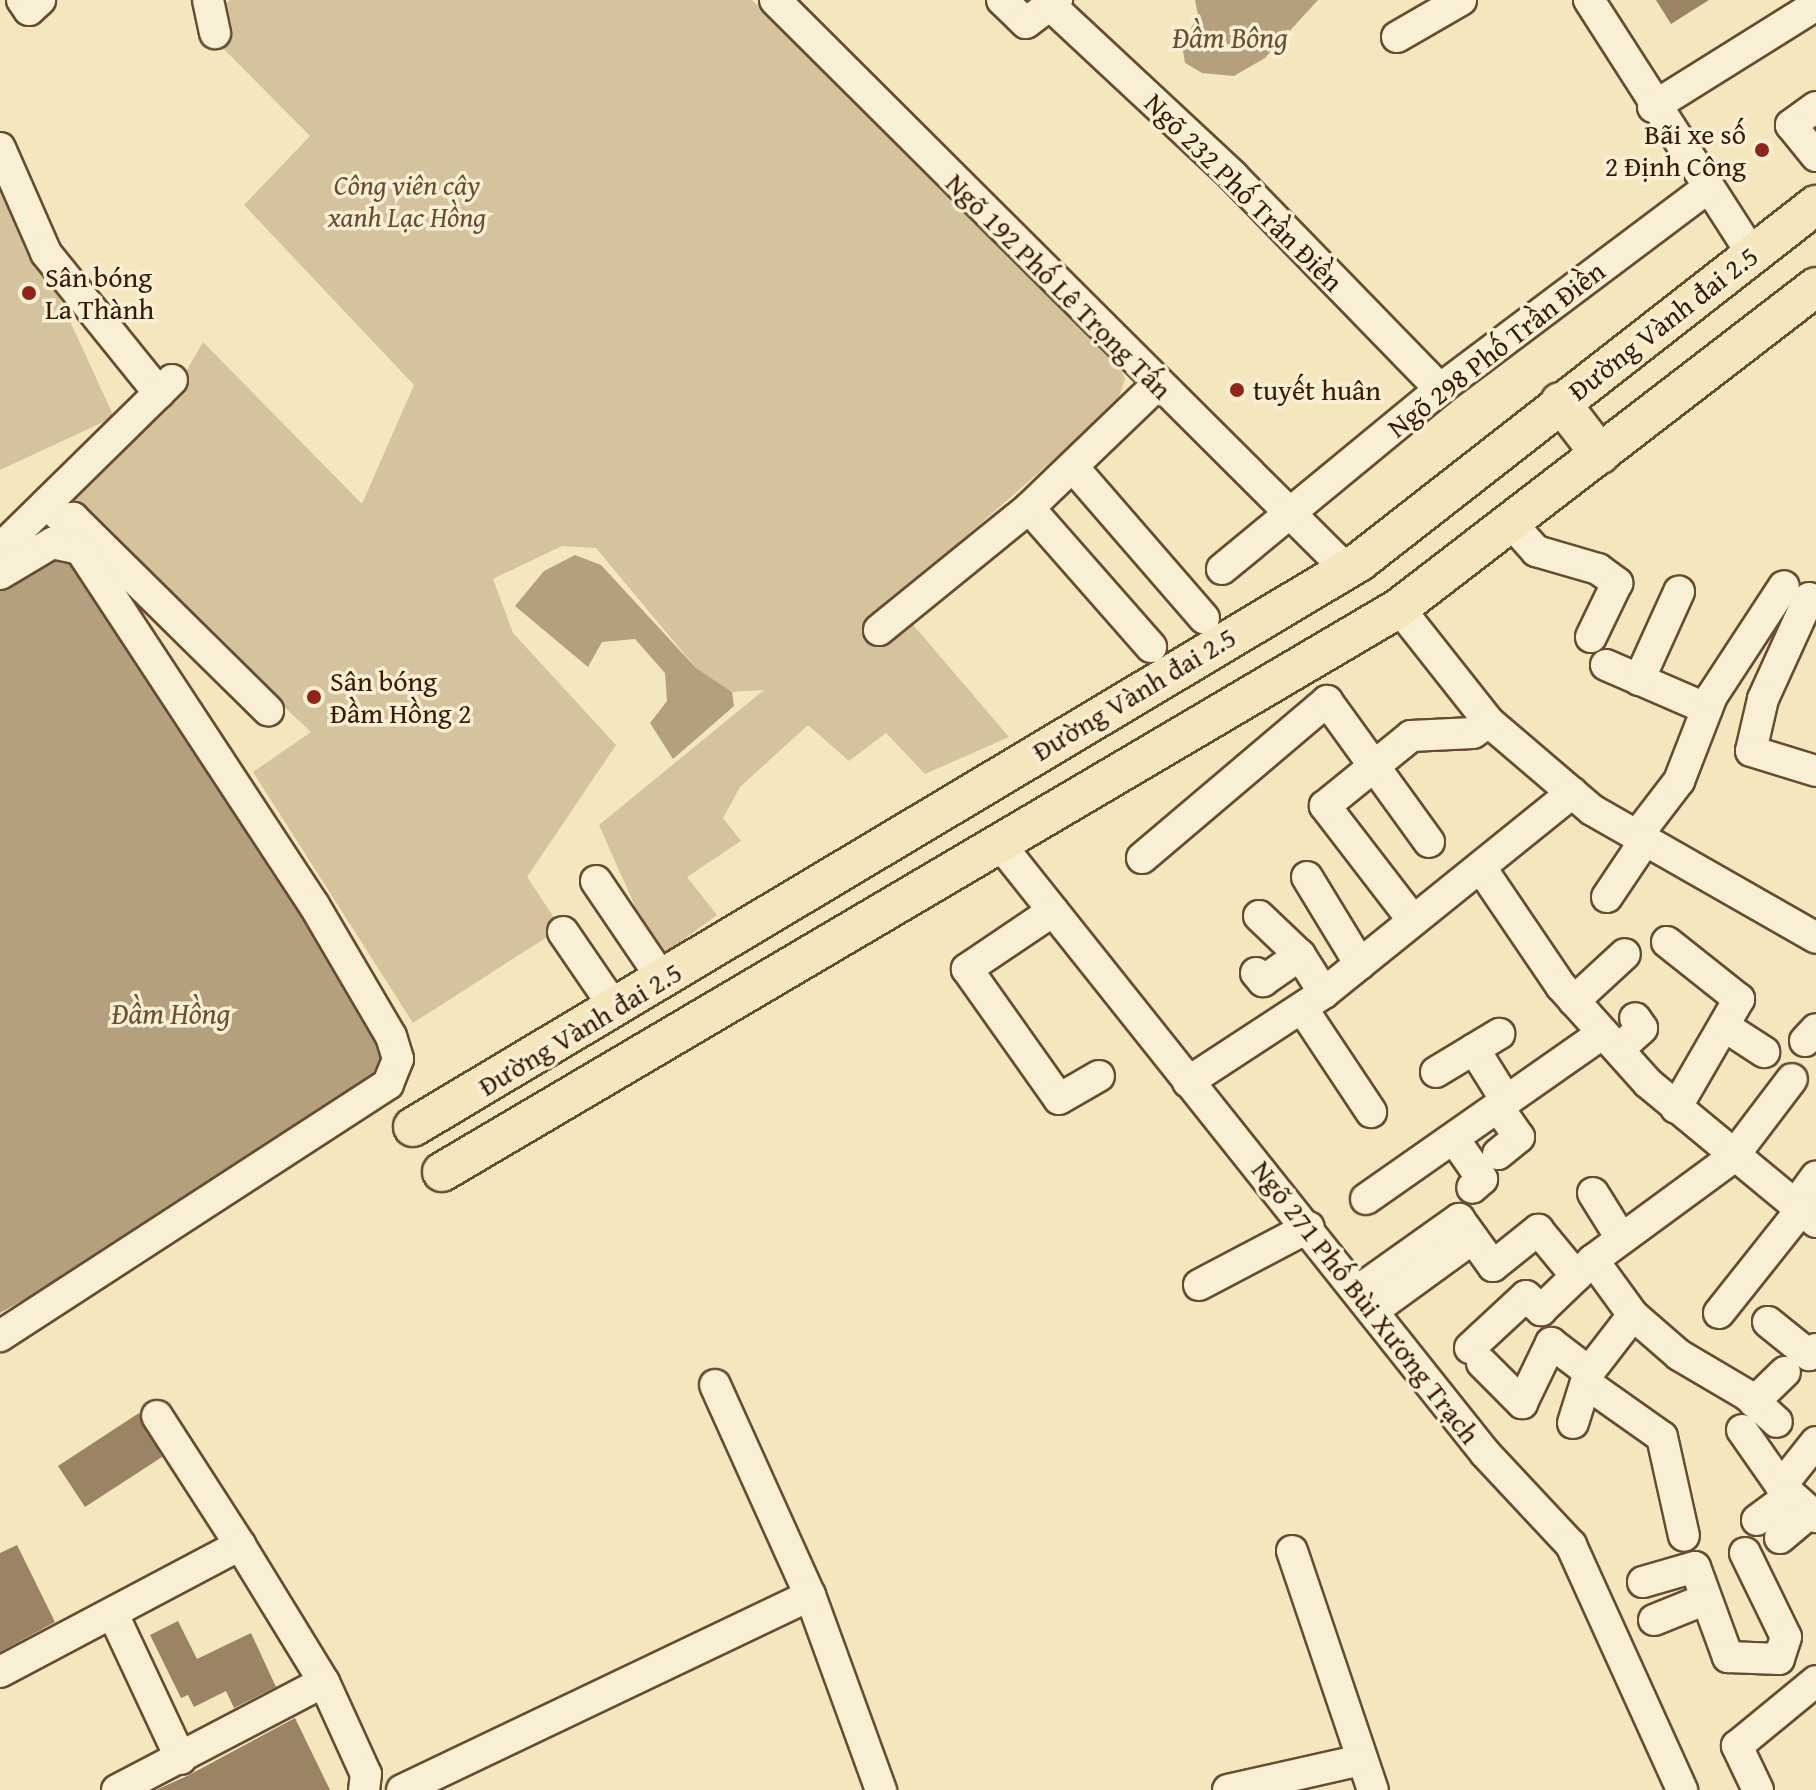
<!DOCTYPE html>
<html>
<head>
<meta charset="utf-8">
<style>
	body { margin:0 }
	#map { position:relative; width:1816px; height:1790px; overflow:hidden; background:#f4e6bd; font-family:"Gentium Book Plus",serif }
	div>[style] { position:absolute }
	.green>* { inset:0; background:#d4c39d }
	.water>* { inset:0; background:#b4a07d }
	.building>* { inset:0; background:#9a8463 }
	.roads { filter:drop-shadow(2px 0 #674c31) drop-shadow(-2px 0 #674c31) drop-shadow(0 2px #674c31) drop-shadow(0 -2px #674c31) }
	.minor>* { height:30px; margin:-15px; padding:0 15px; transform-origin:15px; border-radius:15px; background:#f8efd4 }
	.major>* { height:38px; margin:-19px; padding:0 19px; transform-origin:19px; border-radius:19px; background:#f4e6bd }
	.dots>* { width:22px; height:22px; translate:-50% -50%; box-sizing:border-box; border:4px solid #f8efd4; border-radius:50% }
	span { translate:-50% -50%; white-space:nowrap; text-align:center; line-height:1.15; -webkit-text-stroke:7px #f8efd4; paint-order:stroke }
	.poi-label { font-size:28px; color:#381902 }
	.right { translate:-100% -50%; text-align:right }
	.left { translate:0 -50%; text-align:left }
	.park-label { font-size:28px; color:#674c30; font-style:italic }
	.street-label { font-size:28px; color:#381902 }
	.water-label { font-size:30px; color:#6a4f33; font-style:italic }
</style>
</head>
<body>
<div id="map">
	<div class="green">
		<i style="clip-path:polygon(230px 0,752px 0,939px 189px,1110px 347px,1125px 379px,1116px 405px,868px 622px,884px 645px,909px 620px,1009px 737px,925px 774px,886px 733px,849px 761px,808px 725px,740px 787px,723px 818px,741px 841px,687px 877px,717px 915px,658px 958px,599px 825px,764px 690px,732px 692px,696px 668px,596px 548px,562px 546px,493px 579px,513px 633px,616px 745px,527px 877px,561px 928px,413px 1023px,253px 772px,311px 732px,66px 501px,176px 389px,203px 342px,362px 504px,414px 385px,244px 205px,310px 136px,200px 25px)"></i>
		<i style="clip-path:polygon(0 169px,114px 417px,0 470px)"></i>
	</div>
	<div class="water">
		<i style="clip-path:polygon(1195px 0,1318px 0,1265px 58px,1234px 76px,1202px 73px,1185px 63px,1182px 45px,1198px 15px)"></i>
		<i style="clip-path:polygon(65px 550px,387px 1039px,380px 1075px,88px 1264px,0 1313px,0 579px)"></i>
		<i style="clip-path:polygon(575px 555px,601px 565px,696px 668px,732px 692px,734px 706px,673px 759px,650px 723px,667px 701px,665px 673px,635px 639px,602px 642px,588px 667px,515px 606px,544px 571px)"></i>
	</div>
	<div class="building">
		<i style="clip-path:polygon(1656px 0,1709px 0,1671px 24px)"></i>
		<i style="clip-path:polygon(139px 1413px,162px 1457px,85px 1507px,58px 1466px)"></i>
		<i style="clip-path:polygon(17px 1545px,55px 1622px,0 1652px,0 1553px)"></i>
		<i style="clip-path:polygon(178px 1621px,197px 1659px,251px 1633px,276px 1687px,234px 1708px,226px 1691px,194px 1707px,188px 1695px,181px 1698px,150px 1635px)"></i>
		<i style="clip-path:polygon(295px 1718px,330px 1790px,156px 1790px,189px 1775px)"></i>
	</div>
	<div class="roads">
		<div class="minor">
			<i style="left:22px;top:0;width:12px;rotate:55deg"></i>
			<i style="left:29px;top:10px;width:15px;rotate:-42deg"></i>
			<i style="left:208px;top:0;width:34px;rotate:78deg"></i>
			<i style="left:775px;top:0;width:806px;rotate:44.9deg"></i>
			<i style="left:1002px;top:0;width:33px;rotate:44deg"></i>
			<i style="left:1026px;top:23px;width:39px;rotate:-37deg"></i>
			<i style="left:1589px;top:0;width:302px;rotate:57.3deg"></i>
			<i style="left:1051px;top:6px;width:249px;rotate:43deg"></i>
			<i style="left:1233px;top:176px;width:297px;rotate:45.8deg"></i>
			<i style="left:1397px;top:37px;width:74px;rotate:-30deg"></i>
			<i style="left:1653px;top:107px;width:192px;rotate:-32deg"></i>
			<i style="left:1816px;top:107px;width:31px;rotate:144deg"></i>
			<i style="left:1791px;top:125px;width:40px;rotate:51deg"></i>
			<i style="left:0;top:148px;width:115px;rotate:66.3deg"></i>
			<i style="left:46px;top:253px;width:180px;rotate:51.1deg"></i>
			<i style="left:1073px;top:467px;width:200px;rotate:49.1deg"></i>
			<i style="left:47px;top:503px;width:28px;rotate:46deg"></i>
			<i style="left:66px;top:523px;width:9px;rotate:-36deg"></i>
			<i style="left:73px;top:518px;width:274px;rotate:44.6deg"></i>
			<i style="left:1029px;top:508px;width:185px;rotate:48.7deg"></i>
			<i style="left:1511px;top:523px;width:38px;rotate:48deg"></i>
			<i style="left:1536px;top:551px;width:65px;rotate:16.2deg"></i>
			<i style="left:1598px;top:569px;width:24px;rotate:36deg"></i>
			<i style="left:1617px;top:583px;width:60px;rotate:115.7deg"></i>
			<i style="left:0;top:549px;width:241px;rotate:-44.5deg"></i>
			<i style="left:1222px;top:569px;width:283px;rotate:-39.5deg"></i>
			<i style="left:1440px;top:389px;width:333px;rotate:-36.9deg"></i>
			<i style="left:0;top:574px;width:61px;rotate:-30.8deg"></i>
			<i style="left:52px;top:543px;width:29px;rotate:12deg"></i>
			<i style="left:80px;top:549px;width:426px;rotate:56.7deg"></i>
			<i style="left:314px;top:905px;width:152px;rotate:59.6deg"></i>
			<i style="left:391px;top:1036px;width:24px;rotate:73deg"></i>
			<i style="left:398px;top:1059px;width:27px;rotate:112deg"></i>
			<i style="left:388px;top:1084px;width:463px;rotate:147deg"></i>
			<i style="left:1809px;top:598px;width:111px;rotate:114.5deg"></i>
			<i style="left:1763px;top:699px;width:53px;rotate:103deg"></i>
			<i style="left:1751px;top:751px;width:68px;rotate:17.1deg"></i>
			<i style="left:1399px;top:608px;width:145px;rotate:51.7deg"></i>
			<i style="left:1489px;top:722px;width:135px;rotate:40.5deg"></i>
			<i style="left:1592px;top:810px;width:258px;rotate:29.7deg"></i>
			<i style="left:879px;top:630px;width:193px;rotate:-39.1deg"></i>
			<i style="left:1029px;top:508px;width:178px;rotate:-43.9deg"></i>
			<i style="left:1606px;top:665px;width:110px;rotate:23.5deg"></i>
			<i style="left:1639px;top:680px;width:97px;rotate:-65.6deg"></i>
			<i style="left:1636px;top:837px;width:71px;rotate:-52.5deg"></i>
			<i style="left:1679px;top:781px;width:91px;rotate:-68.8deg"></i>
			<i style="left:1712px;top:696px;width:131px;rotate:-56.8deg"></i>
			<i style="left:999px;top:843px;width:780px;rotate:51.45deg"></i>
			<i style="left:1485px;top:1453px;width:126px;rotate:46.9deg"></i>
			<i style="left:1571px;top:1545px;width:269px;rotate:65.6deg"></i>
			<i style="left:1142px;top:858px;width:243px;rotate:-40.3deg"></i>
			<i style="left:1327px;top:701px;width:174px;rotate:54.1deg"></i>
			<i style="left:1481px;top:868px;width:143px;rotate:55.9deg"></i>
			<i style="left:1561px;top:986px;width:130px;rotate:48.1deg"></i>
			<i style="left:1648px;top:1083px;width:218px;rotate:39.6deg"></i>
			<i style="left:1307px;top:877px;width:102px;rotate:58.7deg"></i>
			<i style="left:596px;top:881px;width:120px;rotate:55.9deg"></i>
			<i style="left:1607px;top:897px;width:66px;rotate:-56.1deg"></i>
			<i style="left:1053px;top:911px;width:104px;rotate:146deg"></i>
			<i style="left:967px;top:969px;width:159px;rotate:54.7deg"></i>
			<i style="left:1059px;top:1099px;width:46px;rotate:-29.9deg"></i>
			<i style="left:1259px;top:916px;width:57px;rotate:43.6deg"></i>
			<i style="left:1300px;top:955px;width:45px;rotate:57.7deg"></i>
			<i style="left:1412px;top:919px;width:143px;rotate:-127.6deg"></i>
			<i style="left:1325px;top:806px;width:111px;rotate:-39.1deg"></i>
			<i style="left:1411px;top:736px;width:62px;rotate:-2.8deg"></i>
			<i style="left:1473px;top:733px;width:19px;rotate:-35deg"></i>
			<i style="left:563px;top:932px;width:92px;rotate:55.6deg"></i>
			<i style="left:1667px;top:942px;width:92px;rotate:38.4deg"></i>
			<i style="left:1739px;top:999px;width:126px;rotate:120deg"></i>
			<i style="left:1256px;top:973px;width:11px;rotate:49deg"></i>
			<i style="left:1263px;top:981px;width:45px;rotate:-35.1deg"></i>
			<i style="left:1574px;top:1001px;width:69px;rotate:-42.7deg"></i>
			<i style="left:1302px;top:1008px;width:125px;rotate:56.4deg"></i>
			<i style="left:1724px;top:1026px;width:48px;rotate:33deg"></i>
			<i style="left:1805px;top:1041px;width:16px;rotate:-47deg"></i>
			<i style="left:1474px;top:1049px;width:62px;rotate:58.1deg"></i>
			<i style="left:1619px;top:1049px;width:31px;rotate:-42deg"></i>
			<i style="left:1642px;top:1028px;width:12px;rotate:-125deg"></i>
			<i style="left:1436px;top:1072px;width:74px;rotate:-31.1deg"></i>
			<i style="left:1188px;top:1082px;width:163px;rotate:-33.2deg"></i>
			<i style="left:1324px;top:993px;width:319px;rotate:-38.9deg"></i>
			<i style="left:1454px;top:1139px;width:49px;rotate:55deg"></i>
			<i style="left:1482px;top:1179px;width:13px;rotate:138deg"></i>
			<i style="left:1498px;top:1154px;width:27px;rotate:-39deg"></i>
			<i style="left:1519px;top:1137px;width:35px;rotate:-125deg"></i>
			<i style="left:1593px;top:1193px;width:53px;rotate:58.1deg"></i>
			<i style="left:1366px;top:1199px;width:289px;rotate:-35deg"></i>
			<i style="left:1796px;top:1204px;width:34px;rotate:-54deg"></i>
			<i style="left:1593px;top:1260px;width:68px;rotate:54deg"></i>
			<i style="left:1633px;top:1315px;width:61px;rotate:41deg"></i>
			<i style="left:1679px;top:1355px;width:79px;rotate:30.5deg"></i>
			<i style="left:1747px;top:1395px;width:40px;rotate:42deg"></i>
			<i style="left:1199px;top:1285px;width:124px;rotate:-27.8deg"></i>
			<i style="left:1359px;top:1290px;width:123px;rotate:-35.4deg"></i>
			<i style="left:1459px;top:1219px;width:58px;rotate:54.1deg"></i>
			<i style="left:1493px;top:1266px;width:58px;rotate:-38.7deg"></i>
			<i style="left:1538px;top:1230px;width:60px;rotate:50.4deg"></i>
			<i style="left:1374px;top:1310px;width:122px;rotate:-36deg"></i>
			<i style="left:1719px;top:1313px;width:132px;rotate:-51.5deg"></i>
			<i style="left:1768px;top:1322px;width:53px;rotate:38.8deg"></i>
			<i style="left:1809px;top:1355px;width:9px;rotate:-41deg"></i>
			<i style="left:1470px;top:1348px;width:76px;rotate:-42.9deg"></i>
			<i style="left:1526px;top:1296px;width:21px;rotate:43deg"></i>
			<i style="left:1541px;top:1310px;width:72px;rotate:-43.9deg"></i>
			<i style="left:1593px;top:1260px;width:172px;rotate:-36.3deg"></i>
			<i style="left:1732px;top:1158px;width:99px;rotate:-52.8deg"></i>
			<i style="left:1482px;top:1363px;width:57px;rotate:45deg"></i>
			<i style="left:1522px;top:1403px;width:67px;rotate:-64.2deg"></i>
			<i style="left:1551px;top:1343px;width:48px;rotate:37.3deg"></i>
			<i style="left:715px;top:1385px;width:230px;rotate:65.7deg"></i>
			<i style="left:810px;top:1595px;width:208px;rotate:70deg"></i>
			<i style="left:1590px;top:1386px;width:88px;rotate:35.3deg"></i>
			<i style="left:1662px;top:1437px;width:101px;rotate:77.5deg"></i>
			<i style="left:1754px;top:1402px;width:43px;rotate:-44.1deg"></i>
			<i style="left:157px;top:1416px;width:153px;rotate:57.2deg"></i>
			<i style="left:1573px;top:1423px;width:53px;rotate:-72.6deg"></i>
			<i style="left:1589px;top:1372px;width:72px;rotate:-52.3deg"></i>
			<i style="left:1742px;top:1430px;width:68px;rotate:55.1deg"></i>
			<i style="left:1781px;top:1486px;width:47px;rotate:41.5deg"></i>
			<i style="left:1781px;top:1486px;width:56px;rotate:-51.5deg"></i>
			<i style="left:1757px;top:1520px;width:42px;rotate:-36.3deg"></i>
			<i style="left:1780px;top:1538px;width:40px;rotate:-40deg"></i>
			<i style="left:1292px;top:1551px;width:252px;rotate:71.3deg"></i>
			<i style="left:1745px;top:1553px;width:93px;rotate:64deg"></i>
			<i style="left:1786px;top:1637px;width:23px;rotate:108deg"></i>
			<i style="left:1643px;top:1582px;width:54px;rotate:-16.1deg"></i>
			<i style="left:1695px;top:1567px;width:96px;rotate:69.9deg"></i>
			<i style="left:1728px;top:1657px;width:51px;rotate:2.2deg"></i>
			<i style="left:113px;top:1614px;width:160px;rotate:64.9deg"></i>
			<i style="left:1654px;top:1620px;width:56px;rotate:-22deg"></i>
			<i style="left:0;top:1672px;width:272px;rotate:-27.9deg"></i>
			<i style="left:240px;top:1545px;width:161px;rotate:58.5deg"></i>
			<i style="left:324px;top:1682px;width:101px;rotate:65.5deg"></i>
			<i style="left:366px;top:1774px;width:16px;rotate:97deg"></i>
			<i style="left:117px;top:1790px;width:233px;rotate:-27.6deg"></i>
			<i style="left:402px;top:1790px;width:452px;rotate:-25.5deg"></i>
			<i style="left:1228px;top:1790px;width:136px;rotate:-12.7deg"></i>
			<i style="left:1758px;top:1790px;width:49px;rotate:-115.5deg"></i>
			<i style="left:1737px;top:1746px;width:102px;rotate:-39.4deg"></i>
		</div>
		<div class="major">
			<i style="left:1560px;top:402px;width:66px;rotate:52.4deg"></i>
			<i style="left:413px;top:1127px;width:1102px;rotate:-30.85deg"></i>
			<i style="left:1359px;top:562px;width:580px;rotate:-38deg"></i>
			<i style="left:442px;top:1172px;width:1111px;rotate:-30.51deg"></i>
			<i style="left:1399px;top:608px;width:526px;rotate:-37.59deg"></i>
		</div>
	</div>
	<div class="dots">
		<i style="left:1762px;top:150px;background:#8f2418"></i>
		<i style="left:29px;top:293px;background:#8f2418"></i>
		<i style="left:1237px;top:390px;background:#8f2418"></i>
		<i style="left:314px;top:697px;background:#8f2418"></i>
	</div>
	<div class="poi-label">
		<span class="right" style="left:1746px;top:150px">Bãi xe số<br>2 Định Công</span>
		<span class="left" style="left:45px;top:293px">Sân bóng<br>La Thành</span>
		<span class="left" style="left:1253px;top:390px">tuyết huân</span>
		<span class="left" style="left:330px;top:697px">Sân bóng<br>Đầm Hồng 2</span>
	</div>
	<div class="park-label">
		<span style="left:407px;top:201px">Công viên cây<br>xanh Lạc Hồng</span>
	</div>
	<div class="street-label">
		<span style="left:1244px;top:192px;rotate:45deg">Ngõ 232 Phố Trần Điền</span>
		<span style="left:1059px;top:286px;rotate:45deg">Ngõ 192 Phố Lê Trọng Tấn</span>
		<span style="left:1663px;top:323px;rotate:-38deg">Đường Vành đai 2.5</span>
		<span style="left:1496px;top:349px;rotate:-38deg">Ngõ 298 Phố Trần Điền</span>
		<span style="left:1134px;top:694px;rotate:-31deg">Đường Vành đai 2.5</span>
		<span style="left:580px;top:1029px;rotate:-31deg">Đường Vành đai 2.5</span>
		<span style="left:1366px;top:1302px;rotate:52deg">Ngõ 271 Phố Bùi Xương Trạch</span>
	</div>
	<div class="water-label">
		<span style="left:1230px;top:37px">Đầm Bông</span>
		<span style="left:171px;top:1013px">Đầm Hồng</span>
	</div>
</div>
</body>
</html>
